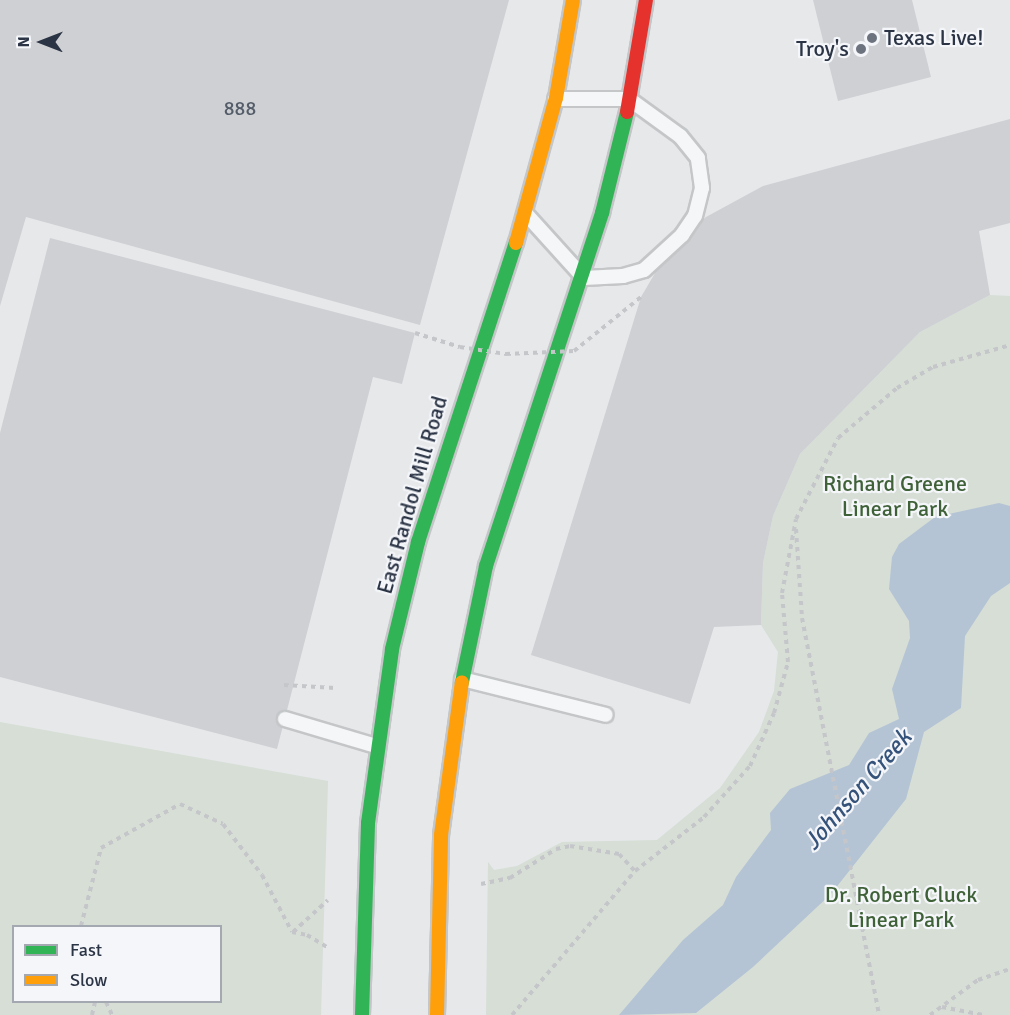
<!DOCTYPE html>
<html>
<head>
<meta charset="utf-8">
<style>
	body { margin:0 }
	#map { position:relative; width:1010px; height:1015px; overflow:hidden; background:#e6e8ea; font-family:Signika,sans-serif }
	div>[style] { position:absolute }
	.green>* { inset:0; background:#d6ded6 }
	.water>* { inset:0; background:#b4c4d5 }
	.building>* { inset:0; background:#ced0d3 }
	.path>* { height:4px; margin-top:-2px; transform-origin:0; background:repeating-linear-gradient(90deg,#c5c6ca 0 4.5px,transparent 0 9px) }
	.roads { filter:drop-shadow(2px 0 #c4c6c8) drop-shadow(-2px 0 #c4c6c8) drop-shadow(0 2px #c4c6c8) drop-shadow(0 -2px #c4c6c8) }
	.lane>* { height:14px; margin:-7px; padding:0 7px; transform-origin:7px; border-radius:7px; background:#f5f6f7 }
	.fast>* { height:14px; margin:-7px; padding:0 7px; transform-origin:7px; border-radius:7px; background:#30b455 }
	.slow>* { height:14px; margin:-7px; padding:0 7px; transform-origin:7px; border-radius:7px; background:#ff9f0a }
	.jam>* { height:14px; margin:-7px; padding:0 7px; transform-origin:7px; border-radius:7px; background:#e5322d }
	.path-bridge>* { height:4px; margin-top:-2px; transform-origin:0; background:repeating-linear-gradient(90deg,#c5c6ca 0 4.5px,transparent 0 9px) }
	.dots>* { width:16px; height:16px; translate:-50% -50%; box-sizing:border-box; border:3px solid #f4f6f9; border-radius:50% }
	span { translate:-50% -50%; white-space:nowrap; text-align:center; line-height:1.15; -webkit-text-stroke:4.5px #f4f6f9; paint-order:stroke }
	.number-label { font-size:20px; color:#545c69 }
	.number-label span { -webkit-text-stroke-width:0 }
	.poi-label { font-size:22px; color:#2b3445 }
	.left { translate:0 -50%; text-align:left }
	.right { translate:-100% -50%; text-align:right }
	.park-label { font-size:22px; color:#3f6138 }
	.street-label { font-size:22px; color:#2b3445 }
	.water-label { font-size:24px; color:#34527a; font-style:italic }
	.legend { position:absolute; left:12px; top:925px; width:210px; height:78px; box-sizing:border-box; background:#f4f6f9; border:2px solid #a4a8b1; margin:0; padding:8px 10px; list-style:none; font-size:18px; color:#2b3445 }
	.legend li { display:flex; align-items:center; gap:12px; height:30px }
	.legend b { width:30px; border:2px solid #a4a8b1 }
	.north { position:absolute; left:12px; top:12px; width:60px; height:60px; -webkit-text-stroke:4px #f4f6f9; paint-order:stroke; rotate:270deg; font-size:16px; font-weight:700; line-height:24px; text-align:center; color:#2b3445 }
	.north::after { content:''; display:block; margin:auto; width:21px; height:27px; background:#2b3445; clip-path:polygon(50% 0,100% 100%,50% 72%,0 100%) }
</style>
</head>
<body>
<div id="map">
	<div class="green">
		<i style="clip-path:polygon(990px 295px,1010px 296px,1010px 1015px,486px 1015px,488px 862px,494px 870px,517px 866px,562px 842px,657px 840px,720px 788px,759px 732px,774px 691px,778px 652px,761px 625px,763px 563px,773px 516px,800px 454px,920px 332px)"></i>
		<i style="clip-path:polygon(evenodd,0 722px,328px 781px,321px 1015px,0 1015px,0 722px,14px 926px,220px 926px,220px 1002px,14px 1002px,14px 926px)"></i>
	</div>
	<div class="water">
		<i style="clip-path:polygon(999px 503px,1010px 506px,1010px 583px,991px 596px,965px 636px,961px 708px,924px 732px,906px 799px,831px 894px,753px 967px,696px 1013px,619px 1015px,683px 940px,723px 905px,736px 877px,771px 830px,770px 813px,790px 789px,849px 765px,869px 733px,899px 719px,892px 689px,910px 638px,909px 621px,889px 589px,892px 557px,899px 544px,935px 517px)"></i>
	</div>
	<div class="building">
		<i style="clip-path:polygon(0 0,509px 0,420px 325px,26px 217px,0 306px)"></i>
		<i style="clip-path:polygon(813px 0,912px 0,931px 77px,838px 101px)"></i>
		<i style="clip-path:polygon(1010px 119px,1010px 223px,979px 231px,990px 295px,920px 332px,800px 454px,773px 516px,763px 563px,761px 625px,714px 627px,690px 704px,531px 655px,641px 297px,668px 251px,706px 217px,763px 186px)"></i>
		<i style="clip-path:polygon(50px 238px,415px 333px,402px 384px,373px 377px,277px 749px,0 677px,0 433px)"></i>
	</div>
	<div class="path">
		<i style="left:796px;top:529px;width:89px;rotate:86.1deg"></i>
		<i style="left:802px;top:618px;width:404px;rotate:79deg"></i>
		<i style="left:284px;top:685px;width:51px;rotate:3.4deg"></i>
		<i style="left:481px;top:884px;width:30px;rotate:-12deg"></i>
		<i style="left:510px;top:878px;width:54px;rotate:-32.2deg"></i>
		<i style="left:556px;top:849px;width:14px;rotate:-12deg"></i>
		<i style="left:570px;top:846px;width:50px;rotate:9.3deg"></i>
		<i style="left:619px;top:854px;width:23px;rotate:47deg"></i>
		<i style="left:81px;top:926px;width:81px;rotate:-75.6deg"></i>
		<i style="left:101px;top:848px;width:90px;rotate:-29.1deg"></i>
		<i style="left:180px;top:804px;width:47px;rotate:24.9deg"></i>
		<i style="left:223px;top:824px;width:64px;rotate:52.6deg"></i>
		<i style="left:262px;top:875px;width:64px;rotate:62.2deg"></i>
		<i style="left:292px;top:932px;width:15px;rotate:11deg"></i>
		<i style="left:307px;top:935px;width:23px;rotate:31deg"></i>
		<i style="left:293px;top:932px;width:47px;rotate:-42.4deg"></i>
		<i style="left:106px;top:1002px;width:14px;rotate:65deg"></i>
		<i style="left:942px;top:1007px;width:42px;rotate:11deg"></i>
		<i style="left:92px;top:1015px;width:13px;rotate:-77deg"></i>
		<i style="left:512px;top:1015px;width:189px;rotate:-49.5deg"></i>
		<i style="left:635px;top:871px;width:88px;rotate:-38deg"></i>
		<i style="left:704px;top:817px;width:69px;rotate:-48deg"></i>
		<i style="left:750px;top:766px;width:58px;rotate:-65.6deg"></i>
		<i style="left:774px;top:713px;width:53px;rotate:-74.6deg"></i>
		<i style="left:788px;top:662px;width:69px;rotate:-95deg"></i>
		<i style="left:782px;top:593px;width:75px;rotate:-79.3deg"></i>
		<i style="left:796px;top:519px;width:91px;rotate:-62.6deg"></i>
		<i style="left:838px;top:438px;width:77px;rotate:-40.3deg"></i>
		<i style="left:897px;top:388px;width:42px;rotate:-30.3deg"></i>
		<i style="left:933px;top:367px;width:80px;rotate:-15.9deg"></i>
		<i style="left:930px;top:1015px;width:59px;rotate:-36.1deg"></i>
		<i style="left:978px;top:980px;width:34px;rotate:-19deg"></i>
	</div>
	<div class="roads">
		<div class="lane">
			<i style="left:527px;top:215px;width:85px;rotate:47.9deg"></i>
			<i style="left:584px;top:278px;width:39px;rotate:-3deg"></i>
			<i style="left:623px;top:276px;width:22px;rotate:-16deg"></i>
			<i style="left:644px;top:270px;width:52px;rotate:-42.6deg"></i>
			<i style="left:682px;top:235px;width:23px;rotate:-56deg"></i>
			<i style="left:695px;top:216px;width:29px;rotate:-76deg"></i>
			<i style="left:702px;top:188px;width:30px;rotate:-98deg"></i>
			<i style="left:698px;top:158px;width:28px;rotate:-129deg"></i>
			<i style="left:680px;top:136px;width:63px;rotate:-144deg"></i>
			<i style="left:629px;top:99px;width:74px;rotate:180deg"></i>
			<i style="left:462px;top:679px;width:148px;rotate:14deg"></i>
			<i style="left:285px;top:719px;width:95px;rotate:16.5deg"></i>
		</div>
		<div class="fast">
			<i style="left:462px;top:682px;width:118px;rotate:-78.3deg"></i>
			<i style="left:486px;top:566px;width:372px;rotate:-71.8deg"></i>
			<i style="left:602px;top:213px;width:104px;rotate:-76.1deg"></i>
			<i style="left:362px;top:1015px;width:192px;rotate:-88.2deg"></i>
			<i style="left:368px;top:823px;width:176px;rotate:-82.1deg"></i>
			<i style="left:392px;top:649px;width:110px;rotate:-76.3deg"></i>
			<i style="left:418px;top:542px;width:315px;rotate:-71.9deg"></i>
		</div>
		<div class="slow">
			<i style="left:516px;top:243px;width:150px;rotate:-74.6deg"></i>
			<i style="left:556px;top:98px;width:99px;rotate:-80.2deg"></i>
			<i style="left:437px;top:1015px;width:180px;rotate:-88.7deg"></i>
			<i style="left:441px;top:835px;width:154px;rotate:-82.2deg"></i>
		</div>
		<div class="jam">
			<i style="left:627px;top:112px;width:114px;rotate:-80.4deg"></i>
		</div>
	</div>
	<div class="path-bridge">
		<i style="left:415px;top:333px;width:47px;rotate:17.3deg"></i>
		<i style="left:460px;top:347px;width:47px;rotate:8.7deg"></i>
		<i style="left:506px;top:354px;width:68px;rotate:-2.5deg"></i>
		<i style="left:574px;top:351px;width:86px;rotate:-38.9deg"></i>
	</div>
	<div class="dots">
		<i style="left:872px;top:38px;background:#6c737f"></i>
		<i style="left:861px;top:49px;background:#6c737f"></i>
	</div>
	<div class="number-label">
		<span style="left:240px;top:108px">888</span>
	</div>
	<div class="poi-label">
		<span class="left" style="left:884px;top:38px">Texas Live!</span>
		<span class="right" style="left:849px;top:49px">Troy's</span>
	</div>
	<div class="park-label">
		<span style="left:895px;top:496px">Richard Greene<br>Linear Park</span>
		<span style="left:901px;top:907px">Dr. Robert Cluck<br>Linear Park</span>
	</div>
	<div class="street-label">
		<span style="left:412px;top:495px;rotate:-74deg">East Randol Mill Road</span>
	</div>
	<div class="water-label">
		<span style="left:858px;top:790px;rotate:-49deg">Johnson Creek</span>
	</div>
	<ul class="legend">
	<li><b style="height:8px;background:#30b455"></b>Fast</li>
	<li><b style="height:8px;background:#ff9f0a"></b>Slow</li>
	</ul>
	<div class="north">N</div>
</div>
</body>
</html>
